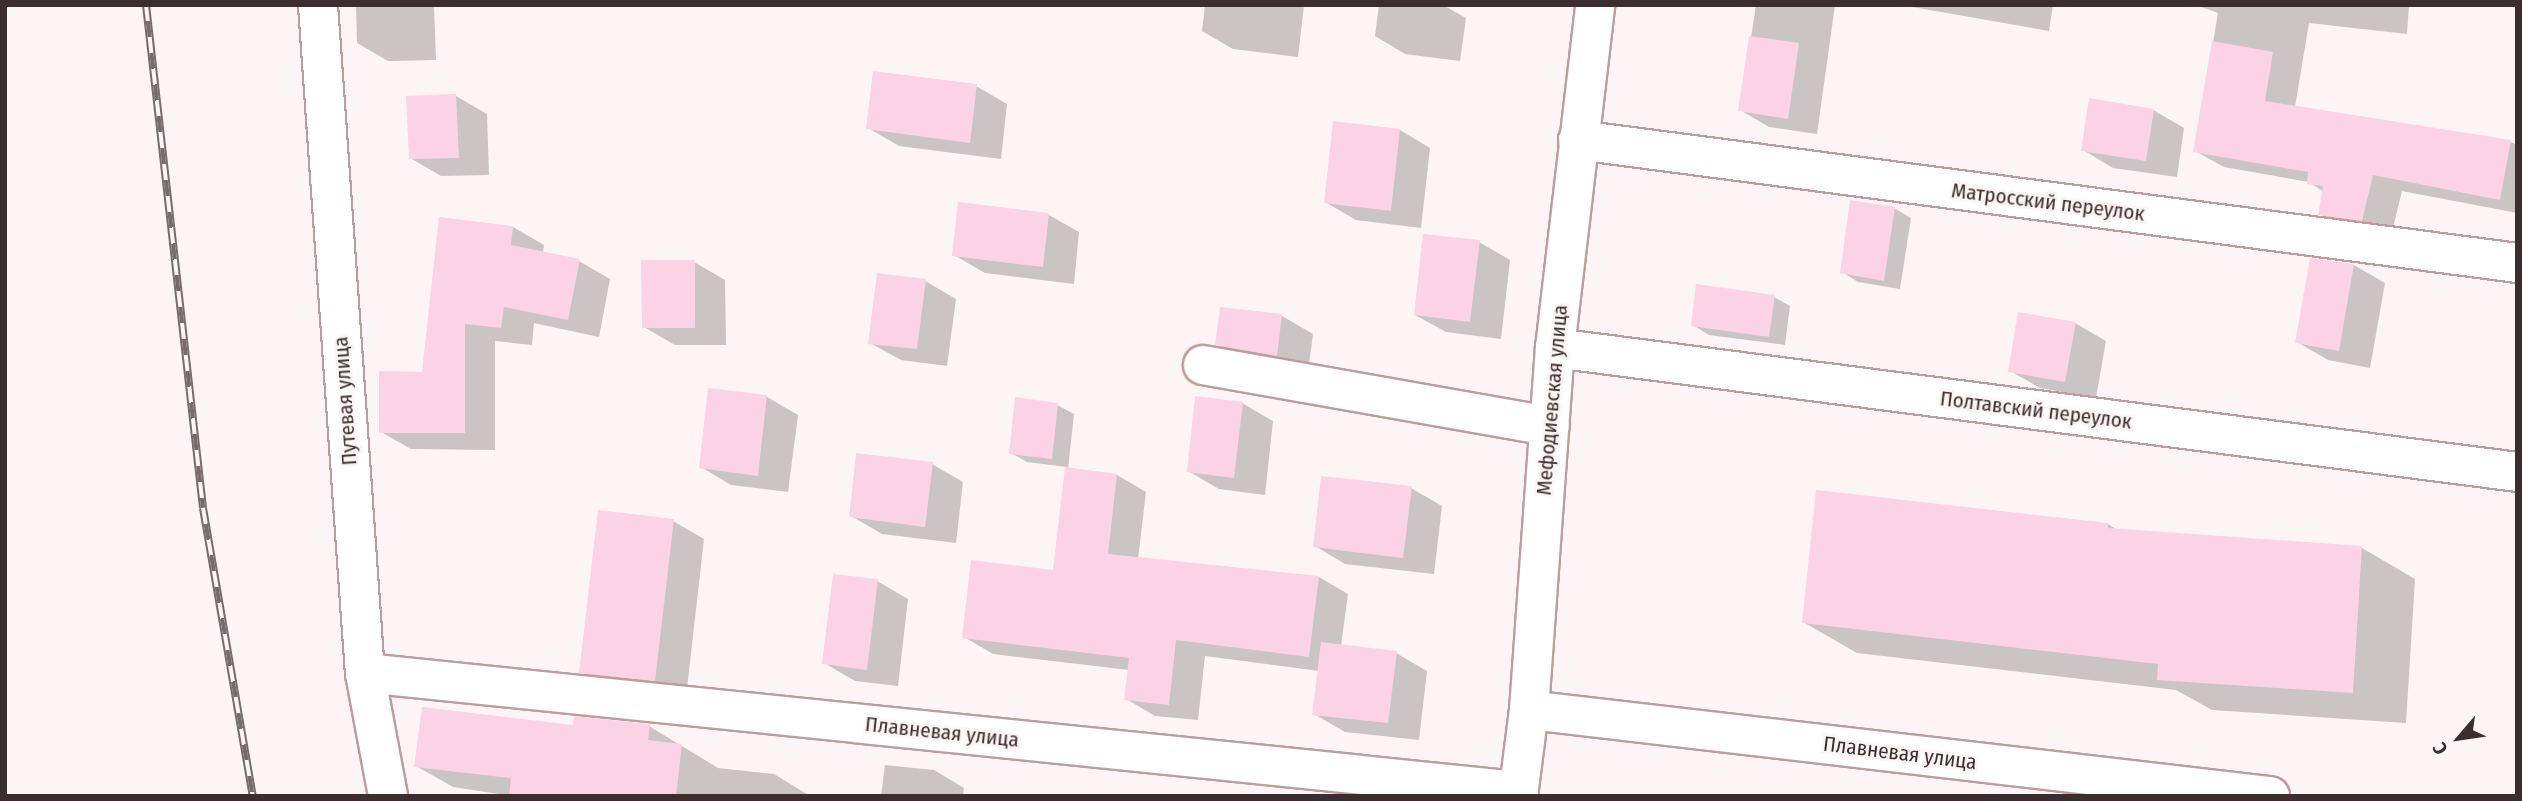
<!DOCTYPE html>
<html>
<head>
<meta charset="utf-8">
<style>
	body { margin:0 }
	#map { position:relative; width:2522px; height:801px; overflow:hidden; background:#fdf5f5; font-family:"Fira Sans Condensed",sans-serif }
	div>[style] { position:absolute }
	.shadow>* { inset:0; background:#0003 }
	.building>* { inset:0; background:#fcd3e4 }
	.roads { filter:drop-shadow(2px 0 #be9c9b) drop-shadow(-2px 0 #be9c9b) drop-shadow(0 2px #be9c9b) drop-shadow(0 -2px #be9c9b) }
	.minor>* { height:38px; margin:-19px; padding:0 19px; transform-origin:19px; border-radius:19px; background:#fff }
	.major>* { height:38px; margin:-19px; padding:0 19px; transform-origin:19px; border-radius:19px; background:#fff }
	.rail>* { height:8px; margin-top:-4px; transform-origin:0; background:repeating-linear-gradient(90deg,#fdf5f5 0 16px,#786b6b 0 32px); box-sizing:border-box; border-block:2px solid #786b6b }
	span { translate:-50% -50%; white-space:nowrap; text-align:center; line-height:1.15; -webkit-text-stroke:6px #fdf5f5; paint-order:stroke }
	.street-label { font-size:21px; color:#3c2e2e }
	.frame { position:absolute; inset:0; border:7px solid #3c2e2e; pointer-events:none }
	.north { position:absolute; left:2424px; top:703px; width:70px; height:70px; -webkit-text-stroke:5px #fdf5f5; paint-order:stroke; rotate:241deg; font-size:19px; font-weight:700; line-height:28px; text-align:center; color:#3c2e2e }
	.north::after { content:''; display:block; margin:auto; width:24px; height:32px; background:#3c2e2e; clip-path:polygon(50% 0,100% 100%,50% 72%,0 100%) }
</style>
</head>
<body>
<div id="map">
	<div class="shadow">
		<i style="clip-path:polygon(356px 5px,434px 5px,436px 60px,388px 61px,357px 43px)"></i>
		<i style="clip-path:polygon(1205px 5px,1304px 5px,1298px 57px,1233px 49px,1202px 31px)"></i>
		<i style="clip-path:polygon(1379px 5px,1443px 5px,1466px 18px,1460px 61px,1405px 54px,1375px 36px)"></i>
		<i style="clip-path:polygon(1756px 5px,1835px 5px,1817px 134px,1769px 127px,1740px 110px)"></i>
		<i style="clip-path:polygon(1901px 5px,2053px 5px,2049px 31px)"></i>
		<i style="clip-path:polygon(2196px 5px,2409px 5px,2407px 34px,2309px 23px,2295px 107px,2511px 142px,2517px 145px,2517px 213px,2402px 191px,2391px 236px,2349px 231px,2320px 214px,2324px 192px,2309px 182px,2224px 167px,2195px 151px,2218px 13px)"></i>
		<i style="clip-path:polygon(976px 86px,1007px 104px,1001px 159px,899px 146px,868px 128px)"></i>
		<i style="clip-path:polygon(456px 96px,487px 114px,489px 175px,441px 176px,410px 158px)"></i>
		<i style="clip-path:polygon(2153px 110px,2184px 128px,2177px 177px,2113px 168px,2083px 150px)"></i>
		<i style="clip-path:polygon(1400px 130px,1430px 148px,1421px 228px,1356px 220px,1325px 202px)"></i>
		<i style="clip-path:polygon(1894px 208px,1911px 218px,1900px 289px,1858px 282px,1842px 272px)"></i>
		<i style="clip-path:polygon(1049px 215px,1079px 232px,1074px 284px,985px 273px,954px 255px)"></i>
		<i style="clip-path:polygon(513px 227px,544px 245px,543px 253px,579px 261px,610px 279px,599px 337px,534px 323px,532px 345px,495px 341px,495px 450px,411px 449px,381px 432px,423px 373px)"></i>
		<i style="clip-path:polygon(1479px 242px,1510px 260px,1501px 339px,1446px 332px,1415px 315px)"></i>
		<i style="clip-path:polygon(2312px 260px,2354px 265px,2385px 283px,2370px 368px,2328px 360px,2297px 342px)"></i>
		<i style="clip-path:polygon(694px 262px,725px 280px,726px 345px,675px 345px,644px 327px)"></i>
		<i style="clip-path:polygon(925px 281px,956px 299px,947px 366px,901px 360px,870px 343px)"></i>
		<i style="clip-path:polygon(1774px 297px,1790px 306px,1785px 345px,1709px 335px,1693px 325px)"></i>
		<i style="clip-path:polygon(1282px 316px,1313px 334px,1308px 372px,1248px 362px,1217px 344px)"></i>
		<i style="clip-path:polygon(2075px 323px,2106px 341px,2096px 398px,2040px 388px,2010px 371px)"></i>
		<i style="clip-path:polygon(710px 390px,767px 397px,798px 415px,788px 492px,731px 485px,701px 467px)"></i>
		<i style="clip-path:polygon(1242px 403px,1273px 421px,1265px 495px,1219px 489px,1188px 471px)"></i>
		<i style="clip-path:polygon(1057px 405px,1074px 414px,1068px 469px,1117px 475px,1146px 492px,1138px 559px,1319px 577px,1348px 594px,1341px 646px,1396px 653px,1427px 671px,1419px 740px,1345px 732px,1314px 714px,1319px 671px,1205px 656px,1198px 720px,1155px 716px,1126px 699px,1129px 670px,993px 654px,964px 637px,1055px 572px,1067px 467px,1027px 462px,1011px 453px)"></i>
		<i style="clip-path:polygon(932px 464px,963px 482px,956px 543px,882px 534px,851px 516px)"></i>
		<i style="clip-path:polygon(1411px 488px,1442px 506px,1434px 574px,1345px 564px,1315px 546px)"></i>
		<i style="clip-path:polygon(673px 521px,704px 539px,686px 697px,612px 690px,581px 672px)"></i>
		<i style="clip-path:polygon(2108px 524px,2119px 531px,2362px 548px,2415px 579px,2406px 723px,2212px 710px,2176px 690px,1857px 653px,1803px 622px)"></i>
		<i style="clip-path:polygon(877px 581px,908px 599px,898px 686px,855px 681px,824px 663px)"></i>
		<i style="clip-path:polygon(649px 726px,718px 768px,774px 774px,810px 796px,511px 796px,453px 787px,416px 766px,575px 727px)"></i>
		<i style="clip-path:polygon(885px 765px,934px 770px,964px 788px,963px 796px,881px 796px)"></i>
	</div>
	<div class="building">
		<i style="clip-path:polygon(1749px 36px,1799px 43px,1788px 119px,1738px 111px)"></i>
		<i style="clip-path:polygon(2212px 41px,2273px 52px,2265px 101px,2511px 140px,2500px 200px,2373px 175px,2362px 221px,2318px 215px,2323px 186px,2307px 184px,2308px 172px,2193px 152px)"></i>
		<i style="clip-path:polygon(873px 71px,977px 84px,970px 143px,866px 129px)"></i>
		<i style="clip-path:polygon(456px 94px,459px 158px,409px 159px,406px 96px)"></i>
		<i style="clip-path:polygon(2089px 98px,2154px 109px,2146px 161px,2081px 151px)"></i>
		<i style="clip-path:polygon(1333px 121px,1400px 129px,1391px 211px,1324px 203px)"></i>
		<i style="clip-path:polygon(1850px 200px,1895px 207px,1884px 281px,1840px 273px)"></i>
		<i style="clip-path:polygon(958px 202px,1049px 213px,1043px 267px,952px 256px)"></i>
		<i style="clip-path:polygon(439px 217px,513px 226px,511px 245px,580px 259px,568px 320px,504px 307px,501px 328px,465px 324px,465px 433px,379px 433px,379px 371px,422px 372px)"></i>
		<i style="clip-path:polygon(1423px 234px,1480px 240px,1470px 322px,1414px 315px)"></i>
		<i style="clip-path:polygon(2310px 258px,2354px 264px,2339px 351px,2295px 343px)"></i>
		<i style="clip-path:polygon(641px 260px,695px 260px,695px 328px,642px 328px)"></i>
		<i style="clip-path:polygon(877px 273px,926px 279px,917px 349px,868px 344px)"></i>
		<i style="clip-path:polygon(1696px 284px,1775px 295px,1769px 337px,1691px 326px)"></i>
		<i style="clip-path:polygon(1220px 307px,1282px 314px,1277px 356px,1215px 345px)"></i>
		<i style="clip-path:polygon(2018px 312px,2076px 322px,2065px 382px,2008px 372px)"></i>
		<i style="clip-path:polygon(708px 388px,767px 395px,758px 476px,699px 468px)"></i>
		<i style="clip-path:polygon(1195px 396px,1243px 402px,1234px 478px,1187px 472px)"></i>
		<i style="clip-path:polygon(1015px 397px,1058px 403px,1052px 459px,1009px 454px)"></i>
		<i style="clip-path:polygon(856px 453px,933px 462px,925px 527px,849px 517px)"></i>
		<i style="clip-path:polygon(1065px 467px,1117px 474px,1108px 554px,1319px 576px,1309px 657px,1176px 640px,1169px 705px,1124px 700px,1129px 658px,962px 638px,971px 560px,1053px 570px)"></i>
		<i style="clip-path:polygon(1321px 476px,1412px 486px,1403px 558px,1313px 547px)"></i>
		<i style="clip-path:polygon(1816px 490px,2108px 523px,2108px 528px,2362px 546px,2353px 693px,2157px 680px,2158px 664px,1802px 623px)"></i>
		<i style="clip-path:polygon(598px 510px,674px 519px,655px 681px,579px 673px)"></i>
		<i style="clip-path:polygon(833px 574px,878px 579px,867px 670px,822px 664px)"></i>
		<i style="clip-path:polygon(1321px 642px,1397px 651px,1388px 723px,1312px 715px)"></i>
		<i style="clip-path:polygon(422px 707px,573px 725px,574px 716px,650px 724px,648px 740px,682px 744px,676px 796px,509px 796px,511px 778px,414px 767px)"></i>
	</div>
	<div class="roads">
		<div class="minor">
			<i style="left:318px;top:5px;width:670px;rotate:85.98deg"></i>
			<i style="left:365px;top:673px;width:125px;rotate:79.4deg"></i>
			<i style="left:1578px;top:140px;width:947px;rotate:7.46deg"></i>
			<i style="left:1555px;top:348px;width:970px;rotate:7.34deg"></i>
			<i style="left:1203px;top:365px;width:352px;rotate:10deg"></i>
			<i style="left:365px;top:673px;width:1160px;rotate:5.84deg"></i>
			<i style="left:1529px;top:710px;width:746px;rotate:6.62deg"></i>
		</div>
		<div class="major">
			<i style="left:1518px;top:796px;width:87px;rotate:-82.7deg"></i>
			<i style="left:1529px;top:710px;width:363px;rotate:-85.9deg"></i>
			<i style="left:1555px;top:348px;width:345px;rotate:-83.3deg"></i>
		</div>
	</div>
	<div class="rail">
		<i style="left:146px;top:5px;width:506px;rotate:83.53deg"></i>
		<i style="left:203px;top:508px;width:292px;rotate:80.2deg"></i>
	</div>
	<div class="street-label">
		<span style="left:2048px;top:202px;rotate:7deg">Матросский переулок</span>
		<span style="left:1552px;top:400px;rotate:-85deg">Мефодиевская улица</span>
		<span style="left:345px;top:401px;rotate:-94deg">Путевая улица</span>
		<span style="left:2036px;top:410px;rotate:7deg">Полтавский переулок</span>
		<span style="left:942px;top:732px;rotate:6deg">Плавневая улица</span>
		<span style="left:1900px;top:753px;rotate:7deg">Плавневая улица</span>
	</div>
	<div class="frame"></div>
	<div class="north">С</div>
</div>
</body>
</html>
